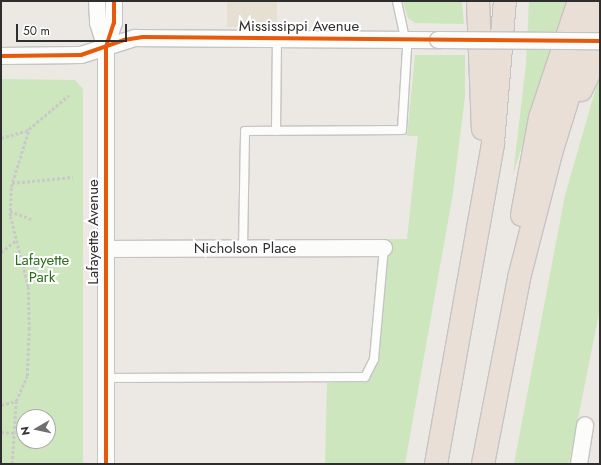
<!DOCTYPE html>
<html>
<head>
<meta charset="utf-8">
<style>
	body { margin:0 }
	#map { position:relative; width:601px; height:465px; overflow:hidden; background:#ece8e4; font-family:Jost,sans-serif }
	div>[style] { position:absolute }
	.education>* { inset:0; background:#e6e0d3 }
	.green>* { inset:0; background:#cee6be }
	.path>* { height:2.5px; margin-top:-1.25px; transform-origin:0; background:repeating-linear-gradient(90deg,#c9c9c8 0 3px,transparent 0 5px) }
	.roads { filter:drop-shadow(1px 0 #c5c4c5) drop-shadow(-1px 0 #c5c4c5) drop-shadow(0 1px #c5c4c5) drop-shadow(0 -1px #c5c4c5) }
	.service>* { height:8px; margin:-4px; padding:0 4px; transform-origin:4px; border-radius:4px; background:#fcfcfb }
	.minor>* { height:16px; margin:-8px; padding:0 8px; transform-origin:8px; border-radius:8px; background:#fcfcfb }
	.motorway>* { height:22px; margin:-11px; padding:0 11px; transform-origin:11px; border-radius:11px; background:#eadfd6 }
	.bridges { filter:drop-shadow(1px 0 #c5c4c5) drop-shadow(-1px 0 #c5c4c5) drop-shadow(0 1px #c5c4c5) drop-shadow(0 -1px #c5c4c5) }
	.minor-bridge>* { height:16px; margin:-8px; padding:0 8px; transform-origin:8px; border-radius:8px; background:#fcfcfb }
	.cycleway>* { height:4px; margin:-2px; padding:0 2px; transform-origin:2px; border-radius:2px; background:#e8590c }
	span { translate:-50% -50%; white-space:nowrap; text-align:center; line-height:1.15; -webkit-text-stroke:4px #fff; paint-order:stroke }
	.street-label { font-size:15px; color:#2e2e2e }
	.park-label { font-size:15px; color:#2c6e1b }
	.frame { position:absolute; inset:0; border:2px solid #2e2e2e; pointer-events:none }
	.north { position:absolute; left:16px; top:409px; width:40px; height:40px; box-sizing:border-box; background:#fff; border:1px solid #ababab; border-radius:50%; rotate:261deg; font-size:11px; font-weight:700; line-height:16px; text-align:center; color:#2e2e2e }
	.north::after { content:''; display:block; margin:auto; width:14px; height:18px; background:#706f6e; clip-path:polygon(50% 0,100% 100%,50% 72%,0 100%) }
	.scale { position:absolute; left:16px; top:24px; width:111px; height:18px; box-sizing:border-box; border:2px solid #2e2e2e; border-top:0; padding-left:5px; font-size:12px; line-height:14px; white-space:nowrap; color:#2e2e2e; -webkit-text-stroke:3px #fff; paint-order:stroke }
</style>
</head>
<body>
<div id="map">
	<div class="education">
		<i style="clip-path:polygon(227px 1px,277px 1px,277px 27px,227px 27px)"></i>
	</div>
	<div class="green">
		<i style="clip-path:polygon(403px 1px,462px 1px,464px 24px,415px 23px,408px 18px)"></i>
		<i style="clip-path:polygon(529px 1px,567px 1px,513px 175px,526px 64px)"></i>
		<i style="clip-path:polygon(415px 55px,465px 55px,465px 97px,453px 193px,405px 464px,325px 464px,327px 383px,370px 378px,378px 353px,389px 239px,407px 239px,418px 136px,407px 136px)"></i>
		<i style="clip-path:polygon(600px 74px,600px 308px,569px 464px,514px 464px,565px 195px)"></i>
		<i style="clip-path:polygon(evenodd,1px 79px,75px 80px,83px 89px,83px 464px,1px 464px,1px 79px,24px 417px,48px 417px,48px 441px,24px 441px,24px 417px)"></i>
	</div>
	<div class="path">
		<i style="left:1px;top:138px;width:29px;rotate:-16deg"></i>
		<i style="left:12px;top:183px;width:61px;rotate:-5.6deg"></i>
		<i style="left:10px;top:211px;width:25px;rotate:21deg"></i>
		<i style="left:1px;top:252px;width:18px;rotate:-38deg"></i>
		<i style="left:1px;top:405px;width:16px;rotate:-15deg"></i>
		<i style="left:1px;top:422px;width:11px;rotate:90deg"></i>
		<i style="left:1px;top:432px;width:13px;rotate:4deg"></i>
		<i style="left:12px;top:464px;width:63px;rotate:-86.4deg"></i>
		<i style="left:16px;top:401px;width:27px;rotate:-66deg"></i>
		<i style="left:27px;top:376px;width:46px;rotate:-87.5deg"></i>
		<i style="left:29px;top:330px;width:43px;rotate:-91.3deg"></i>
		<i style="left:28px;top:287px;width:73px;rotate:-104.2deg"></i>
		<i style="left:10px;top:216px;width:29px;rotate:-88deg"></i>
		<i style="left:11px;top:187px;width:61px;rotate:-72.8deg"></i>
		<i style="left:29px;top:129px;width:52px;rotate:-40.4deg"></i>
	</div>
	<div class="roads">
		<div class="service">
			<i style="left:276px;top:131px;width:92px;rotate:-89.4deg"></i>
			<i style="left:243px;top:249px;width:118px;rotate:-89deg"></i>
			<i style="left:245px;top:131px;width:157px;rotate:-0.4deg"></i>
			<i style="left:402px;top:130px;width:82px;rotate:-86.5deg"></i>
			<i style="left:407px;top:48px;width:48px;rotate:-102deg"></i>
			<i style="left:106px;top:378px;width:259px;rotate:-0.2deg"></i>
			<i style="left:365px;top:377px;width:20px;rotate:-63deg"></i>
			<i style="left:374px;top:359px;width:111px;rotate:-84.9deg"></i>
		</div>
		<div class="minor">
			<i style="left:97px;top:1px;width:22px;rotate:87deg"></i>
			<i style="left:98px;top:23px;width:25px;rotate:72deg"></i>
			<i style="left:1px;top:56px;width:80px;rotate:-0.7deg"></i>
			<i style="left:81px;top:55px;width:57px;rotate:-17.5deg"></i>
			<i style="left:135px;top:38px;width:303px;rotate:0.4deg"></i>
			<i style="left:106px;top:249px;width:278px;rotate:-0.2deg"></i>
			<i style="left:106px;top:464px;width:417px;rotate:-90deg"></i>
			<i style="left:106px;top:47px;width:25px;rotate:-72deg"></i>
			<i style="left:114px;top:23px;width:22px;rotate:-90deg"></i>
			<i style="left:579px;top:464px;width:39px;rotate:-81deg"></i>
		</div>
		<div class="motorway">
			<i style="left:478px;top:1px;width:128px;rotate:87.8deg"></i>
			<i style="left:581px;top:90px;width:44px;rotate:-64.6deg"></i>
			<i style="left:522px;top:215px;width:99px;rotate:-79.5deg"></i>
			<i style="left:540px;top:118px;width:123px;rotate:-71.6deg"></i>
			<i style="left:436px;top:464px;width:326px;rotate:-79.9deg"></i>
			<i style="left:493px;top:143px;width:143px;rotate:-85.2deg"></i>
			<i style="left:483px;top:464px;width:189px;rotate:-79deg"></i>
			<i style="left:519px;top:278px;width:129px;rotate:-75.6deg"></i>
			<i style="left:551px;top:153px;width:159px;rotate:-72.8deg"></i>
		</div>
	</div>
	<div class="bridges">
		<div class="minor-bridge">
			<i style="left:438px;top:40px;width:162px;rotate:0.4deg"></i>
		</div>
	</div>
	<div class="cycleway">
		<i style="left:1px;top:56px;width:80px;rotate:-0.7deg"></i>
		<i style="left:81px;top:55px;width:46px;rotate:-19.2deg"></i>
		<i style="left:124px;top:40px;width:19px;rotate:-9deg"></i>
		<i style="left:143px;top:37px;width:457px;rotate:0.5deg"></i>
		<i style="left:106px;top:464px;width:417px;rotate:-90deg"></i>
		<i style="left:106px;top:47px;width:25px;rotate:-72deg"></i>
		<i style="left:114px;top:23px;width:22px;rotate:-90deg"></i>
	</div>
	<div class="street-label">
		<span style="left:299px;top:27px">Mississippi Avenue</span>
		<span style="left:94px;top:232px;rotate:-90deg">Lafayette Avenue</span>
		<span style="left:245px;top:249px">Nicholson Place</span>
	</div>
	<div class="park-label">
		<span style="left:42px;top:269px">Lafayette<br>Park</span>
	</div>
	<div class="frame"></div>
	<div class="north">N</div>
	<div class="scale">50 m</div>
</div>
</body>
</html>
